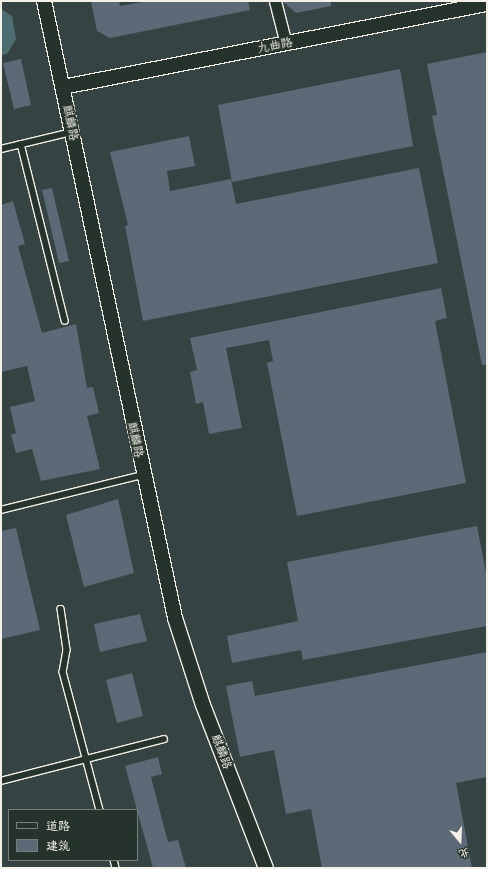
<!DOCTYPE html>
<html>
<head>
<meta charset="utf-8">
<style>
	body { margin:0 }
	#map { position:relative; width:488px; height:869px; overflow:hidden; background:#364343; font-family:Itim,"LXGW WenKai TC",sans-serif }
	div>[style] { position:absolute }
	.water>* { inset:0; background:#4c6e73 }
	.building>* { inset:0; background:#5c6976 }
	.roads { filter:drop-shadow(1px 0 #f4f1e8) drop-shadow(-1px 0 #f4f1e8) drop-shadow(0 1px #f4f1e8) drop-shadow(0 -1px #f4f1e8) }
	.service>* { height:5.5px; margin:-2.75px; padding:0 2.75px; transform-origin:2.75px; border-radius:2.75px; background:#26332d }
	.minor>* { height:11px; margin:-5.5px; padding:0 5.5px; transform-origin:5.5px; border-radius:5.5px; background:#26332d }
	.tertiary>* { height:14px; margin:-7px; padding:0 7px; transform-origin:7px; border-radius:7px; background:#26332d }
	span { translate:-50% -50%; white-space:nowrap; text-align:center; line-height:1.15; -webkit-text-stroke:3.5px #26332d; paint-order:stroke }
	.street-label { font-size:12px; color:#f4f1e8 }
	.frame { position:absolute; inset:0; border:2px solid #f4f1e8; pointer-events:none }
	.legend { position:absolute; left:8px; top:809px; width:130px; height:52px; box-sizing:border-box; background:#26332d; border:1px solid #787f78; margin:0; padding:5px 7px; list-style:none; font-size:12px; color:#f4f1e8 }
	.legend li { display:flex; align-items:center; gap:8px; height:20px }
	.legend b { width:20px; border:1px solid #787f78 }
	.north { position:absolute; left:440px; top:821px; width:40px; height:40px; -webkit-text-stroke:3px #26332d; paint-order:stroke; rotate:161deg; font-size:11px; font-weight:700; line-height:16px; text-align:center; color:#f4f1e8 }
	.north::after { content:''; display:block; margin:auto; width:14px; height:18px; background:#f4f1e8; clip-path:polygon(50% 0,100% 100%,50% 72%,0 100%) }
</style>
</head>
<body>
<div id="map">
	<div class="water">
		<i style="clip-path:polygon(1px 9px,12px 16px,16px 39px,7px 54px,1px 55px)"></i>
	</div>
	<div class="building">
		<i style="clip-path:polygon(91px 1px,119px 1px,120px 6px,147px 1px,248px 1px,250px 10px,110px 38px,97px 31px)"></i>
		<i style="clip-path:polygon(282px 1px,331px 1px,331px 6px,296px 13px)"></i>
		<i style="clip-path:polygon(487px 52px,487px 365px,482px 365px,432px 116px,437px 115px,427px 64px)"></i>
		<i style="clip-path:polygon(21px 59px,31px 105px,14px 109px,3px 63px)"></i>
		<i style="clip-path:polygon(400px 69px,413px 146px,232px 182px,218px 105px)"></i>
		<i style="clip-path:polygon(189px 136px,195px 166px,167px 171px,170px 191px,231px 179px,236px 204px,419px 168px,438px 263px,143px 321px,125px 226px,128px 225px,110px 152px)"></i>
		<i style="clip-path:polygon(52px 188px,69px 261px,59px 263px,42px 190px)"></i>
		<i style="clip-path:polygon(13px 201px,25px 244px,18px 246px,42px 333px,76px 324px,87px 388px,93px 387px,99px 413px,87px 416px,100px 469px,41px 481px,32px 449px,16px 453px,11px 435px,16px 433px,10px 407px,35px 401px,27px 366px,1px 372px,1px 205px)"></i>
		<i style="clip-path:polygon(441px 288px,447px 318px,435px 321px,466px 483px,297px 516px,267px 363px,273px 361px,269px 340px,226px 348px,242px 428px,209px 434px,203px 402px,196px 404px,190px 372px,197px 370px,190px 338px)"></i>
		<i style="clip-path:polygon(118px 499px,134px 573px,84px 587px,66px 515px)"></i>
		<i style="clip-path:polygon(477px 526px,487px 578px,487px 626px,303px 660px,301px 650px,232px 663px,227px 636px,298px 621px,287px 562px)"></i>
		<i style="clip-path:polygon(16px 528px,40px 630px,1px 639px,1px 531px)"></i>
		<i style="clip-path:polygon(140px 614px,147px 641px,100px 652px,94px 624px)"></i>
		<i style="clip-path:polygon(487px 652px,487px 777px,456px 783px,472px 868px,322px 868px,311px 809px,286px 814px,274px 750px,240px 757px,226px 686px,252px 681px,255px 696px)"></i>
		<i style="clip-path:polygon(132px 673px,143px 716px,117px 723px,106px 680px)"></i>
		<i style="clip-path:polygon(158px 757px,162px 774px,151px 777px,168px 842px,178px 840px,186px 868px,153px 868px,125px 766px)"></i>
	</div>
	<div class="roads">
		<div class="service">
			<i style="left:21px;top:144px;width:182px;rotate:76deg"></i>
			<i style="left:1px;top:149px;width:73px;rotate:-13.5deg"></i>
			<i style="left:1px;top:510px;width:145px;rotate:-13.9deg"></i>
			<i style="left:61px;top:609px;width:41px;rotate:81.7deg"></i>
			<i style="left:67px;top:650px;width:22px;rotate:100deg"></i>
			<i style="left:63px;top:672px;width:143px;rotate:75deg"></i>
			<i style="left:1px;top:781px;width:168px;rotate:-14.4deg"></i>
			<i style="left:114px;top:860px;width:8px;rotate:76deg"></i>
		</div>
		<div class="minor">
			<i style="left:275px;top:1px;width:44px;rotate:75.7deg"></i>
		</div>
		<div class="tertiary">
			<i style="left:44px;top:1px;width:631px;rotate:78.01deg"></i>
			<i style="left:175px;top:618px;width:91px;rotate:72.2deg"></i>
			<i style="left:203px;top:705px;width:175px;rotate:68.9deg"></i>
			<i style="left:63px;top:87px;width:432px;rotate:-11.1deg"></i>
		</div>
	</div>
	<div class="street-label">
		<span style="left:275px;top:46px;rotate:-11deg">九曲路</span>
		<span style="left:70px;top:123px;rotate:78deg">麒麟路</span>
		<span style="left:135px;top:440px;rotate:78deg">麒麟路</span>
		<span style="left:221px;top:752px;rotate:69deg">麒麟路</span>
	</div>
	<div class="frame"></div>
	<ul class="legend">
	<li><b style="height:5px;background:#26332d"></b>道路</li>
	<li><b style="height:11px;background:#5c6976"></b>建筑</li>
	</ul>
	<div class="north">北</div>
</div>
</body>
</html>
